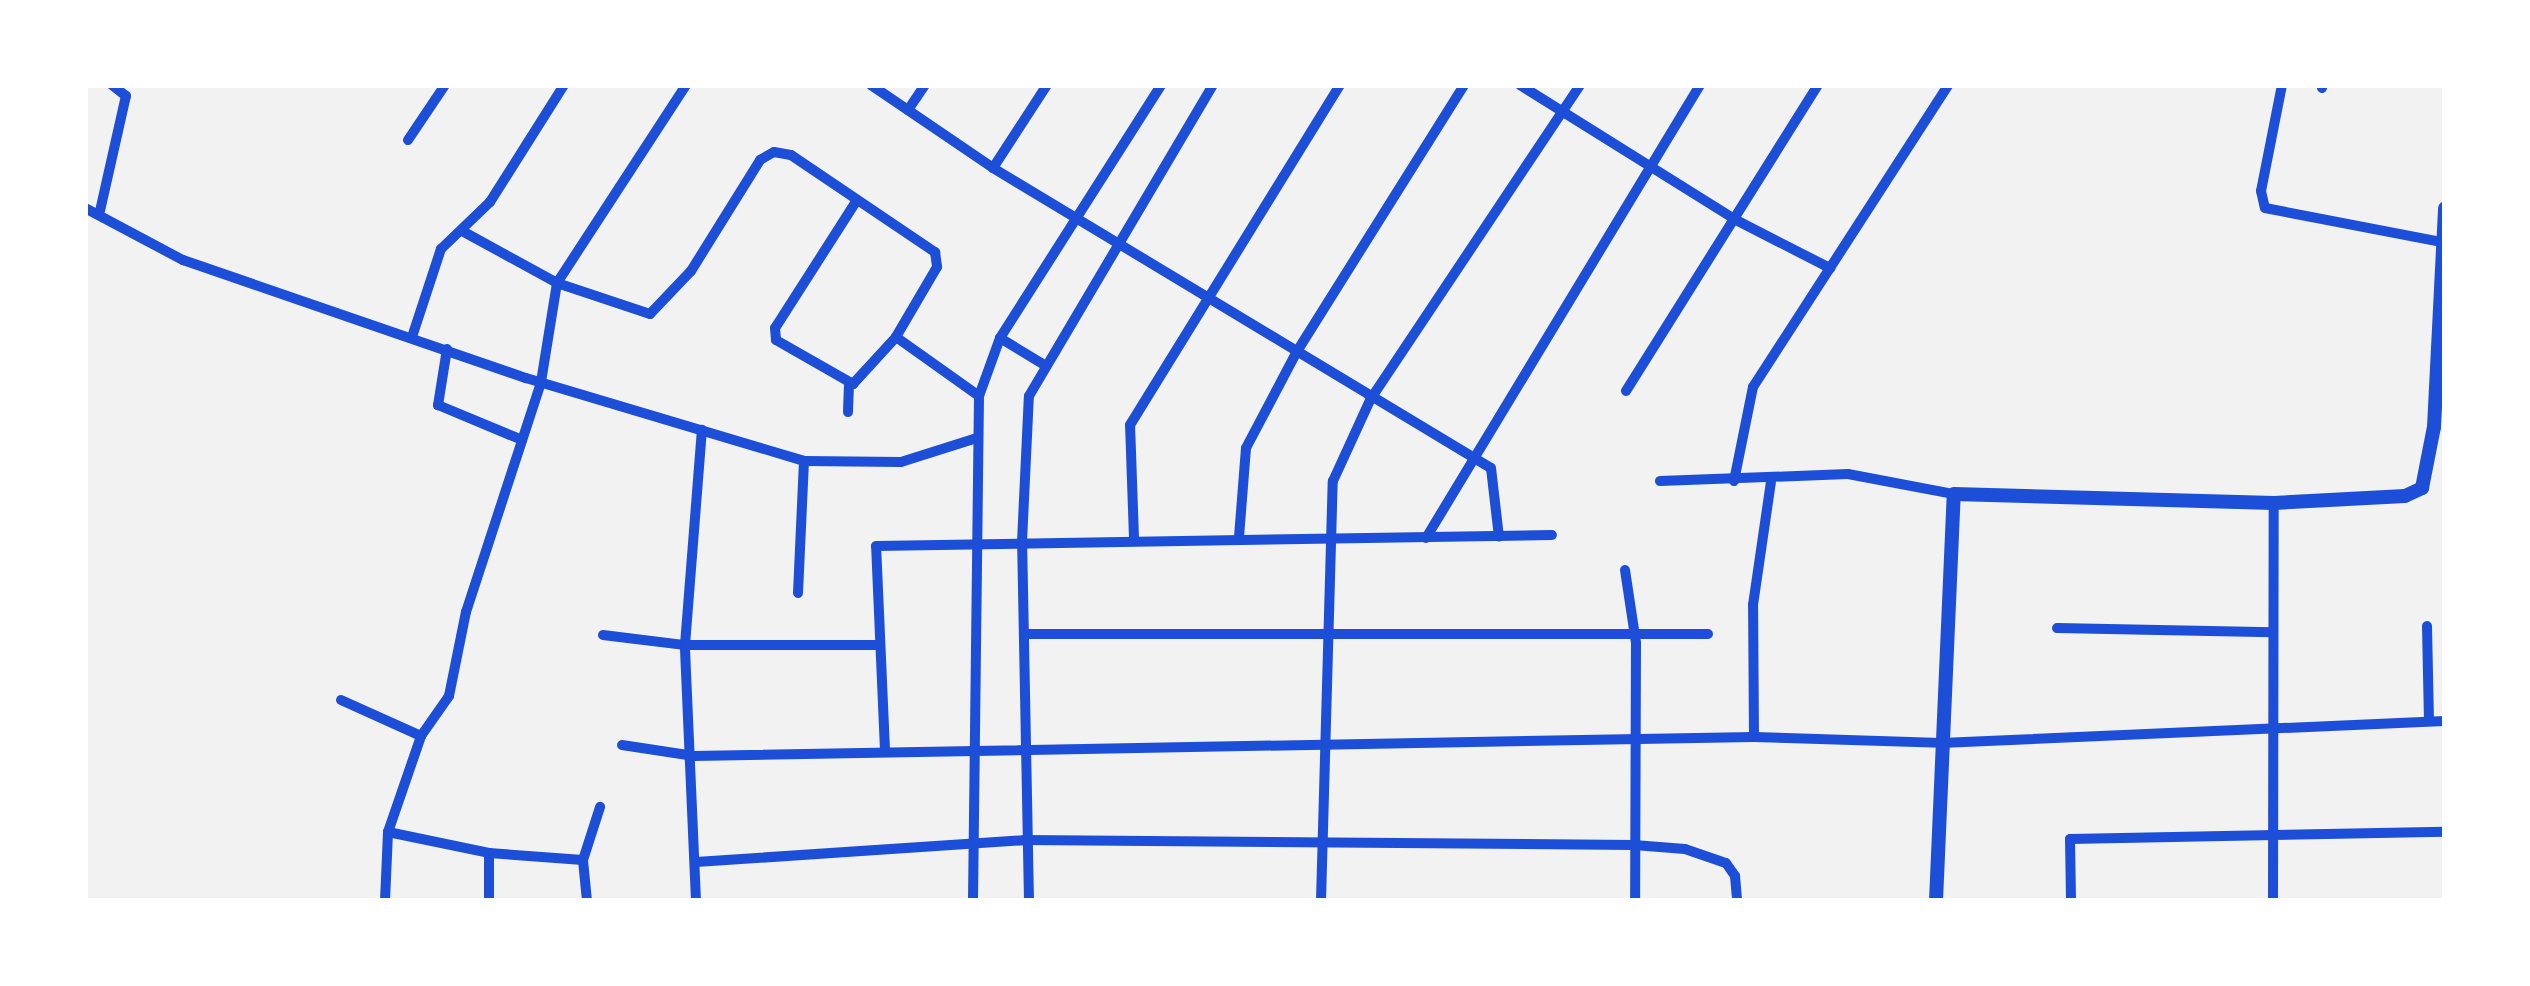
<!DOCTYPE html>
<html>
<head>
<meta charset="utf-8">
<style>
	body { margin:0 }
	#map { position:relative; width:2530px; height:986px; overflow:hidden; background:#f2f2f2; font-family:Inter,sans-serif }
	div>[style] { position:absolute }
	.minor>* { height:10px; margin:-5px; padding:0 5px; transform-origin:5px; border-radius:5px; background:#1d4ed8 }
	.tertiary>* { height:14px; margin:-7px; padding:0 7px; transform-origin:7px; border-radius:7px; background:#1d4ed8 }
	span { translate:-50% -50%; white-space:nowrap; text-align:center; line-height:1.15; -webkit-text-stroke:10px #fff; paint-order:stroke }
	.frame { position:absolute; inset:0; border:88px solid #fff; pointer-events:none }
</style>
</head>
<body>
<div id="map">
	<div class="minor">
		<i style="left:871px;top:85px;width:148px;rotate:34.2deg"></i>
		<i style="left:993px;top:168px;width:581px;rotate:31.07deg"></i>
		<i style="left:1491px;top:468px;width:69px;rotate:83.4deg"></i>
		<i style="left:1520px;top:85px;width:255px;rotate:32deg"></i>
		<i style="left:1736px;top:220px;width:106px;rotate:27.1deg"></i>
		<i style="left:2282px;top:85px;width:108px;rotate:101.2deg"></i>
		<i style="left:2261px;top:191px;width:17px;rotate:77deg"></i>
		<i style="left:2265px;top:208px;width:179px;rotate:10.9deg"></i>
		<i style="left:2322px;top:88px;width:3px;rotate:-72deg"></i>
		<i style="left:908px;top:110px;width:30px;rotate:-56deg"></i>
		<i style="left:408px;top:140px;width:66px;rotate:-56.1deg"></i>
		<i style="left:993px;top:168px;width:99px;rotate:-57deg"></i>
		<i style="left:857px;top:200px;width:152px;rotate:122.6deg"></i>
		<i style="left:775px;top:328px;width:12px;rotate:85deg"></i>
		<i style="left:776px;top:340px;width:89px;rotate:29.7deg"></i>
		<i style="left:853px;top:384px;width:64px;rotate:-47.5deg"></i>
		<i style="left:85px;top:208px;width:111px;rotate:28deg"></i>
		<i style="left:183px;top:260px;width:363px;rotate:19deg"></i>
		<i style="left:526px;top:378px;width:290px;rotate:16.6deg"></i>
		<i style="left:804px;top:461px;width:97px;rotate:0.6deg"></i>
		<i style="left:901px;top:462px;width:77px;rotate:-17.5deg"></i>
		<i style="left:100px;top:211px;width:118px;rotate:-77.3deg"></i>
		<i style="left:126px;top:96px;width:18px;rotate:-142deg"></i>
		<i style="left:464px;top:232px;width:106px;rotate:28.7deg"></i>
		<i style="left:557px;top:283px;width:98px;rotate:18.4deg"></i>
		<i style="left:650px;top:314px;width:59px;rotate:-46.4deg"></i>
		<i style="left:691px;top:271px;width:131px;rotate:-58.1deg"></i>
		<i style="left:760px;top:160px;width:16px;rotate:-30deg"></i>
		<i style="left:774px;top:152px;width:17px;rotate:10deg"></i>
		<i style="left:791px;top:155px;width:174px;rotate:34deg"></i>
		<i style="left:935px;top:252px;width:15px;rotate:82deg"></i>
		<i style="left:937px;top:267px;width:81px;rotate:120.4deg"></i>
		<i style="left:896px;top:337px;width:102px;rotate:35.4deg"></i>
		<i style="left:412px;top:337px;width:93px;rotate:-71.8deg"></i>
		<i style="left:441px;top:249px;width:68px;rotate:-43.8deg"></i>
		<i style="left:490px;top:202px;width:138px;rotate:-57.7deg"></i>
		<i style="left:1000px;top:338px;width:54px;rotate:31.3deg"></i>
		<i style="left:447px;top:349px;width:57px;rotate:99.1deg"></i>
		<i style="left:438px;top:405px;width:91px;rotate:22.6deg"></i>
		<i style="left:1626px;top:391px;width:361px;rotate:-57.9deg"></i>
		<i style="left:848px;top:412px;width:30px;rotate:-88deg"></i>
		<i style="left:1660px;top:481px;width:188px;rotate:-2.1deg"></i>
		<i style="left:1848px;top:474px;width:108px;rotate:10.7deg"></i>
		<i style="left:1734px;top:481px;width:96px;rotate:-78.6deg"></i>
		<i style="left:1753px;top:387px;width:359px;rotate:-57.1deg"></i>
		<i style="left:1239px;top:537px;width:89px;rotate:-85.5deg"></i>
		<i style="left:1246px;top:448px;width:107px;rotate:-62.2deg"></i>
		<i style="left:1296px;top:353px;width:316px;rotate:-57.9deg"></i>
		<i style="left:1134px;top:538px;width:113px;rotate:-92deg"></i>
		<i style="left:1130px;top:425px;width:400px;rotate:-58.3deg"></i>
		<i style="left:1426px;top:538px;width:529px;rotate:-58.83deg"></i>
		<i style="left:1625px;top:570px;width:74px;rotate:81.4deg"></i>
		<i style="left:1636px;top:643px;width:258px;rotate:90.2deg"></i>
		<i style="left:798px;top:593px;width:132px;rotate:-87.4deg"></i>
		<i style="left:2427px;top:626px;width:95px;rotate:88.8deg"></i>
		<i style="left:2057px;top:628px;width:216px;rotate:1.1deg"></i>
		<i style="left:1024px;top:634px;width:684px"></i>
		<i style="left:603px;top:635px;width:83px;rotate:7deg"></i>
		<i style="left:685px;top:645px;width:216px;rotate:-85.5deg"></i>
		<i style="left:341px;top:700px;width:88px;rotate:24.2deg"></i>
		<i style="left:1754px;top:737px;width:132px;rotate:-90.4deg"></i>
		<i style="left:1753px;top:605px;width:124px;rotate:-81.7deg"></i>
		<i style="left:622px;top:745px;width:73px;rotate:8.7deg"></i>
		<i style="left:694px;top:756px;width:1060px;rotate:-1.03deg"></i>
		<i style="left:1754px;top:737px;width:187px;rotate:1.8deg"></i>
		<i style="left:1941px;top:743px;width:504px;rotate:-2.5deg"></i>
		<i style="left:885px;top:750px;width:204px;rotate:-92.5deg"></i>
		<i style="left:876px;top:546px;width:676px;rotate:-0.93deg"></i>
		<i style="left:388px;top:832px;width:103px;rotate:11.7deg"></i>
		<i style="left:489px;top:853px;width:94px;rotate:4.3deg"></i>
		<i style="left:489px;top:853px;width:48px;rotate:90deg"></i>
		<i style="left:696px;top:862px;width:329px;rotate:-3.8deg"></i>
		<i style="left:1024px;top:840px;width:610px;rotate:0.47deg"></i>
		<i style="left:1634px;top:845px;width:51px;rotate:4.5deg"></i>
		<i style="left:1685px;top:849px;width:43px;rotate:18.9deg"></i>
		<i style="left:1726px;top:863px;width:16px;rotate:55deg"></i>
		<i style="left:1735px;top:876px;width:25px;rotate:85deg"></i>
		<i style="left:385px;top:901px;width:69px;rotate:-87.5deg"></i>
		<i style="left:388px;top:832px;width:102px;rotate:-71deg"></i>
		<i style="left:421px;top:736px;width:49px;rotate:-55deg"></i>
		<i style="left:449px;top:696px;width:86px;rotate:-78.6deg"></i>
		<i style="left:466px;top:612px;width:242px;rotate:-71.9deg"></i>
		<i style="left:541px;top:382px;width:100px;rotate:-80.8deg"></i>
		<i style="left:557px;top:283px;width:236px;rotate:-56.9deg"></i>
		<i style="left:587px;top:901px;width:41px;rotate:-95.6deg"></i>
		<i style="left:583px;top:860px;width:56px;rotate:-72.2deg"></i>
		<i style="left:696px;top:901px;width:256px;rotate:-92.5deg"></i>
		<i style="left:685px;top:645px;width:194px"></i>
		<i style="left:973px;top:901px;width:505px;rotate:-89.32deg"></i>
		<i style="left:979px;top:396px;width:62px;rotate:-70.1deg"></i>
		<i style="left:1000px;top:338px;width:300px;rotate:-57.5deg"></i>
		<i style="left:1029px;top:901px;width:359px;rotate:-91.1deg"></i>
		<i style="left:1022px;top:542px;width:146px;rotate:-87.3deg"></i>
		<i style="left:1029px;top:396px;width:361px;rotate:-59.4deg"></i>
		<i style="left:1321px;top:901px;width:420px;rotate:-88.4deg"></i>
		<i style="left:1333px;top:481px;width:89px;rotate:-65.4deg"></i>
		<i style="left:1370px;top:400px;width:379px;rotate:-56.3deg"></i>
		<i style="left:2071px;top:901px;width:62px;rotate:-90.9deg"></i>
		<i style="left:2070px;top:839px;width:375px;rotate:-1.1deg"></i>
		<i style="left:2273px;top:901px;width:398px;rotate:-89.9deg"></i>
	</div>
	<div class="tertiary">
		<i style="left:1936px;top:901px;width:407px;rotate:-87.5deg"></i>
		<i style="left:1954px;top:494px;width:320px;rotate:1.6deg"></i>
		<i style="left:2274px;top:503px;width:131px;rotate:-3.1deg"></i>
		<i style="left:2405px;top:496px;width:19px;rotate:-25deg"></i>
		<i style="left:2422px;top:488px;width:62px;rotate:-78.9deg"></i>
		<i style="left:2434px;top:427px;width:219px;rotate:-87.1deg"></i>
	</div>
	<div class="frame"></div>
</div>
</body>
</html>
